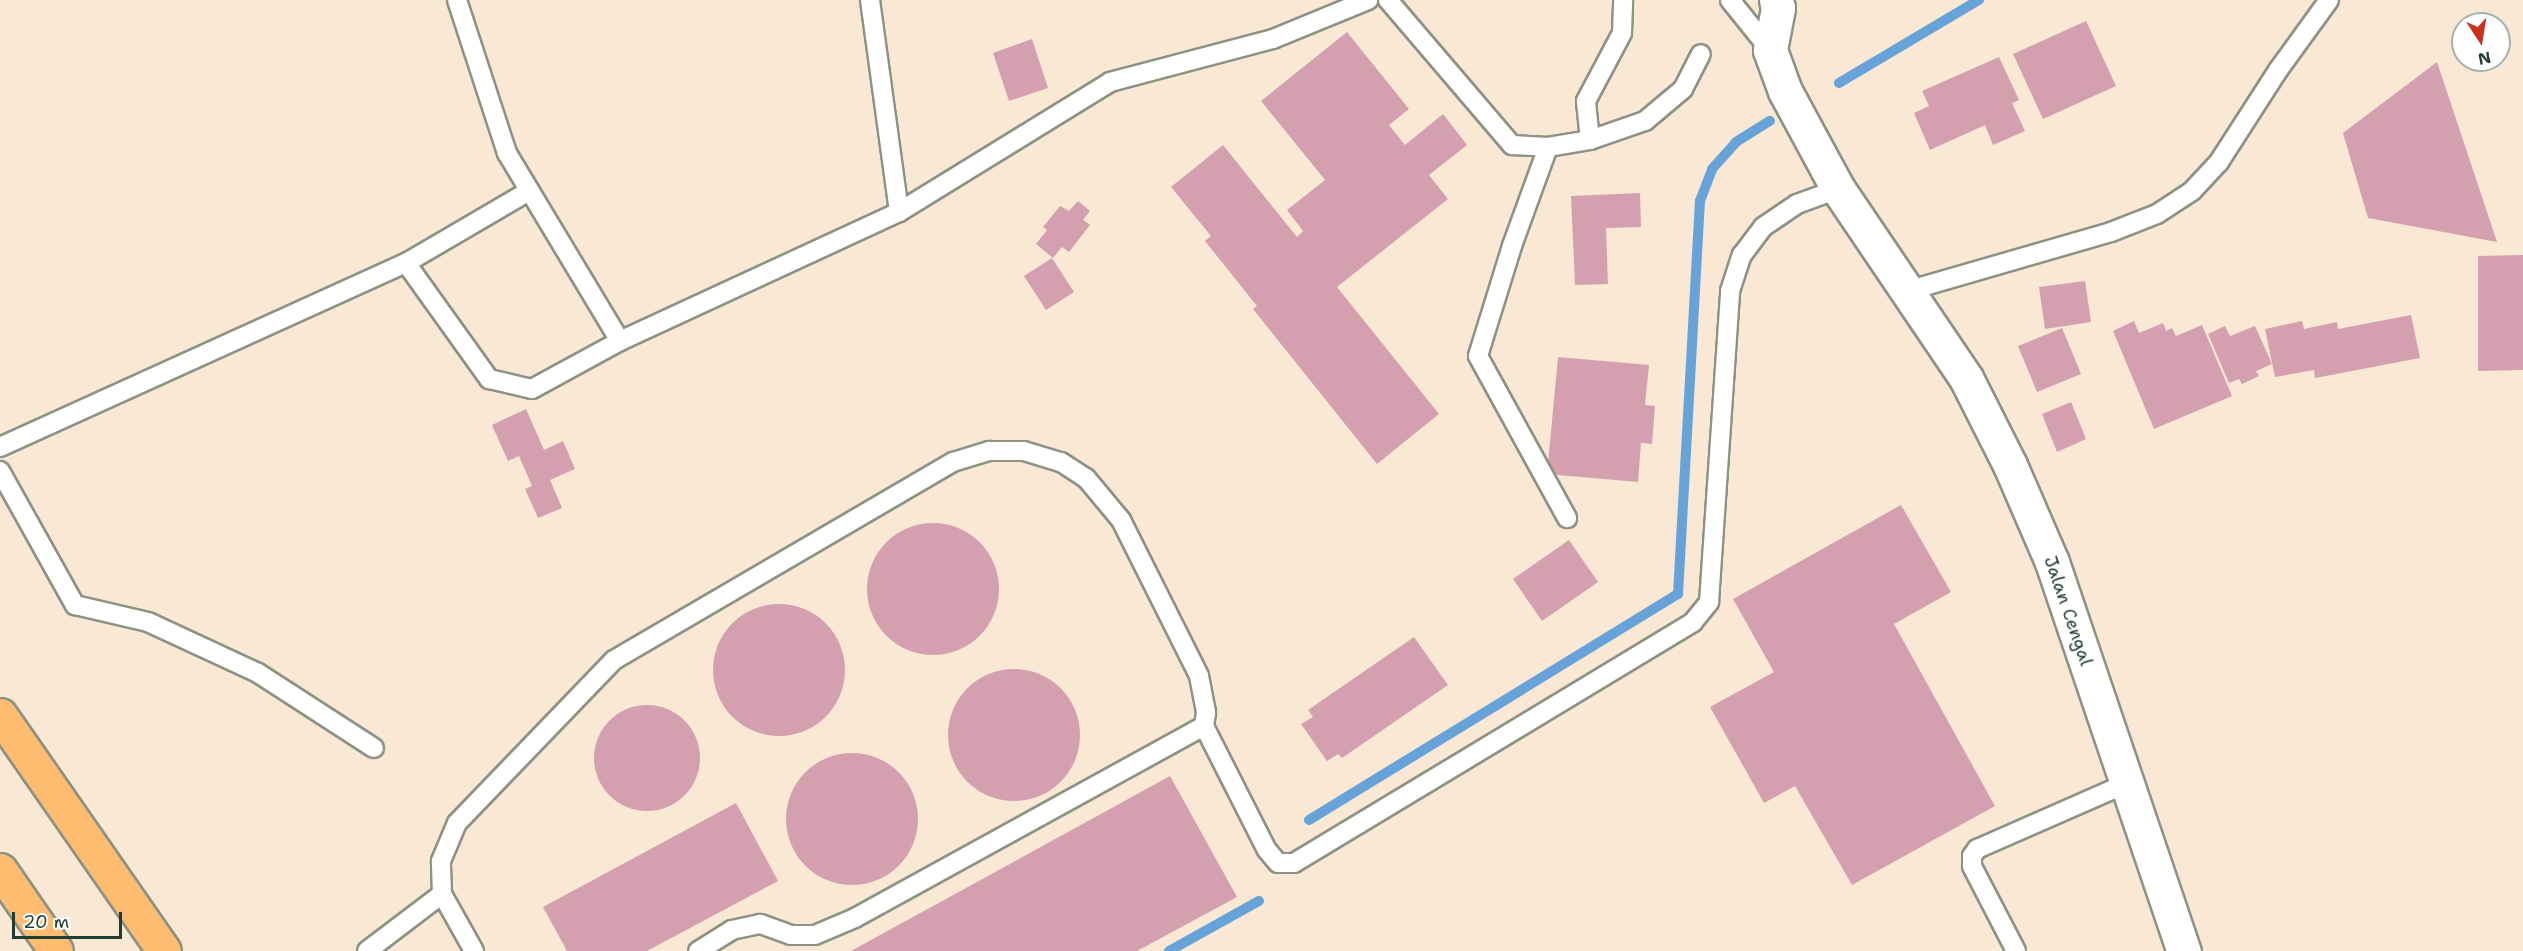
<!DOCTYPE html>
<html>
<head>
<meta charset="utf-8">
<style>
	body { margin:0 }
	#map { position:relative; width:2523px; height:951px; overflow:hidden; background:#f8e8d4; font-family:"Shantell Sans",sans-serif }
	div>[style] { position:absolute }
	.stream>* { height:10px; margin:-5px; padding:0 5px; transform-origin:5px; border-radius:5px; background:#67a3d8 }
	.building>* { inset:0; background:#d4a0b0 }
	.round { border-radius:50% }
	.roads { filter:drop-shadow(2px 0 #8c9284) drop-shadow(-2px 0 #8c9284) drop-shadow(0 2px #8c9284) drop-shadow(0 -2px #8c9284) }
	.lane>* { height:18px; margin:-9px; padding:0 9px; transform-origin:9px; border-radius:9px; background:#fff }
	.street>* { height:33px; margin:-16.5px; padding:0 16.5px; transform-origin:16.5px; border-radius:16.5px; background:#fff }
	.highway>* { height:33px; margin:-16.5px; padding:0 16.5px; transform-origin:16.5px; border-radius:16.5px; background:#febc70 }
	span { translate:-50% -50%; white-space:nowrap; text-align:center; line-height:1.15; -webkit-text-stroke:6px #fff; paint-order:stroke }
	.street-label { font-size:18px; color:#1f3d34 }
	.north { position:absolute; left:2451px; top:12px; width:60px; height:60px; box-sizing:border-box; background:#fff; border:2px solid #a5b1ae; border-radius:50%; rotate:168deg; font-size:16px; font-weight:700; line-height:24px; text-align:center; color:#1f3d34 }
	.north::after { content:''; display:block; margin:auto; width:21px; height:27px; background:#c8321e; clip-path:polygon(50% 0,100% 100%,50% 72%,0 100%) }
	.scale { position:absolute; left:12px; top:912px; width:110px; height:27px; box-sizing:border-box; border:3px solid #1f3d34; border-top:0; padding-left:8px; font-size:18px; line-height:21px; white-space:nowrap; color:#1f3d34; -webkit-text-stroke:4px #fff; paint-order:stroke }
</style>
</head>
<body>
<div id="map">
	<div class="stream">
		<i style="left:1839px;top:83px;width:163px;rotate:-30.7deg"></i>
		<i style="left:1309px;top:820px;width:433px;rotate:-31.5deg"></i>
		<i style="left:1678px;top:594px;width:394px;rotate:-86.8deg"></i>
		<i style="left:1700px;top:201px;width:34px;rotate:-69deg"></i>
		<i style="left:1712px;top:169px;width:36px;rotate:-48deg"></i>
		<i style="left:1736px;top:142px;width:40px;rotate:-32deg"></i>
		<i style="left:1169px;top:951px;width:103px;rotate:-29.1deg"></i>
	</div>
	<div class="building">
		<i style="clip-path:polygon(2086px 21px,2116px 86px,2043px 119px,2013px 54px)"></i>
		<i style="clip-path:polygon(1347px 32px,1409px 109px,1389px 125px,1405px 145px,1443px 114px,1467px 145px,1429px 175px,1448px 199px,1337px 287px,1439px 414px,1377px 464px,1253px 309px,1257px 306px,1205px 241px,1211px 236px,1171px 187px,1223px 145px,1297px 237px,1303px 231px,1287px 210px,1325px 180px,1261px 101px)"></i>
		<i style="clip-path:polygon(1032px 39px,1048px 88px,1009px 101px,993px 53px)"></i>
		<i style="clip-path:polygon(1999px 57px,2019px 100px,2012px 103px,2025px 131px,1993px 145px,1985px 125px,1930px 150px,1914px 113px,1929px 106px,1922px 91px)"></i>
		<i style="clip-path:polygon(2437px 62px,2497px 242px,2368px 218px,2343px 133px)"></i>
		<i style="clip-path:polygon(1640px 193px,1641px 227px,1606px 228px,1608px 284px,1575px 285px,1571px 196px)"></i>
		<i style="clip-path:polygon(1078px 201px,1090px 211px,1083px 220px,1090px 225px,1069px 252px,1062px 247px,1053px 258px,1036px 244px,1047px 230px,1043px 227px,1060px 206px,1069px 211px)"></i>
		<i style="clip-path:polygon(2523px 255px,2523px 370px,2478px 371px,2478px 256px)"></i>
		<i style="clip-path:polygon(1052px 258px,1074px 292px,1046px 310px,1024px 276px)"></i>
		<i style="clip-path:polygon(2085px 281px,2091px 322px,2045px 329px,2039px 287px)"></i>
		<i style="clip-path:polygon(2411px 315px,2420px 358px,2315px 378px,2314px 370px,2275px 377px,2265px 329px,2302px 321px,2304px 329px,2337px 322px,2338px 329px)"></i>
		<i style="clip-path:polygon(2134px 321px,2139px 333px,2163px 323px,2166px 331px,2172px 328px,2176px 336px,2202px 325px,2232px 396px,2154px 429px,2113px 331px)"></i>
		<i style="clip-path:polygon(2225px 326px,2230px 336px,2255px 326px,2272px 364px,2256px 371px,2259px 376px,2242px 384px,2239px 379px,2229px 383px,2208px 334px)"></i>
		<i style="clip-path:polygon(2062px 328px,2081px 374px,2037px 392px,2018px 346px)"></i>
		<i style="clip-path:polygon(1558px 357px,1649px 365px,1645px 405px,1655px 406px,1652px 444px,1641px 443px,1638px 482px,1547px 474px)"></i>
		<i style="clip-path:polygon(2071px 402px,2086px 439px,2057px 452px,2042px 414px)"></i>
		<i style="clip-path:polygon(526px 409px,544px 450px,563px 441px,575px 469px,550px 480px,562px 508px,538px 518px,525px 489px,532px 486px,519px 456px,508px 461px,492px 425px)"></i>
		<i style="clip-path:polygon(1901px 505px,1951px 592px,1894px 624px,1995px 806px,1852px 885px,1795px 786px,1764px 803px,1710px 707px,1774px 672px,1733px 599px)"></i>
		<i class="round" style="left:867px;top:523px;width:132px;height:132px"></i>
		<i style="clip-path:polygon(1569px 540px,1598px 582px,1542px 621px,1513px 579px)"></i>
		<i class="round" style="left:713px;top:604px;width:132px;height:132px"></i>
		<i style="clip-path:polygon(1414px 637px,1448px 685px,1342px 758px,1338px 754px,1327px 761px,1301px 724px,1313px 717px,1308px 710px)"></i>
		<i class="round" style="left:948px;top:669px;width:132px;height:132px"></i>
		<i class="round" style="left:594px;top:705px;width:106px;height:106px"></i>
		<i class="round" style="left:786px;top:753px;width:132px;height:132px"></i>
		<i style="clip-path:polygon(1170px 776px,1237px 897px,1137px 951px,851px 951px)"></i>
		<i style="clip-path:polygon(736px 803px,778px 881px,647px 951px,567px 951px,543px 907px)"></i>
	</div>
	<div class="roads">
		<div class="lane">
			<i style="left:457px;top:0;width:161px;rotate:71.9deg"></i>
			<i style="left:507px;top:153px;width:219px;rotate:59deg"></i>
			<i style="left:620px;top:341px;width:307px;rotate:-24.8deg"></i>
			<i style="left:899px;top:212px;width:248px;rotate:-31.6deg"></i>
			<i style="left:1110px;top:82px;width:169px;rotate:-14.8deg"></i>
			<i style="left:1273px;top:39px;width:103px;rotate:-22.3deg"></i>
			<i style="left:870px;top:0;width:214px;rotate:82.2deg"></i>
			<i style="left:1388px;top:0;width:191px;rotate:49.5deg"></i>
			<i style="left:1512px;top:145px;width:36px;rotate:3deg"></i>
			<i style="left:1548px;top:147px;width:43px;rotate:-9.5deg"></i>
			<i style="left:1590px;top:140px;width:58px;rotate:-19.1deg"></i>
			<i style="left:1645px;top:121px;width:50px;rotate:-40.1deg"></i>
			<i style="left:1683px;top:89px;width:39px;rotate:-63deg"></i>
			<i style="left:1730px;top:0;width:64px;rotate:51.3deg"></i>
			<i style="left:1590px;top:140px;width:39px;rotate:-96deg"></i>
			<i style="left:1586px;top:101px;width:77px;rotate:-62.1deg"></i>
			<i style="left:1622px;top:33px;width:33px;rotate:-88deg"></i>
			<i style="left:1548px;top:147px;width:105px;rotate:110deg"></i>
			<i style="left:1512px;top:246px;width:115px;rotate:107.2deg"></i>
			<i style="left:1478px;top:356px;width:185px;rotate:61.2deg"></i>
			<i style="left:406px;top:263px;width:143px;rotate:54.4deg"></i>
			<i style="left:489px;top:379px;width:44px;rotate:13.1deg"></i>
			<i style="left:532px;top:389px;width:100px;rotate:-28.6deg"></i>
			<i style="left:1907px;top:291px;width:212px;rotate:-16.1deg"></i>
			<i style="left:2111px;top:232px;width:49px;rotate:-21.4deg"></i>
			<i style="left:2157px;top:214px;width:42px;rotate:-33.3deg"></i>
			<i style="left:2192px;top:191px;width:40px;rotate:-47deg"></i>
			<i style="left:2219px;top:162px;width:111px;rotate:-57.2deg"></i>
			<i style="left:2279px;top:69px;width:85px;rotate:-54.1deg"></i>
			<i style="left:0;top:447px;width:446px;rotate:-24.4deg"></i>
			<i style="left:406px;top:263px;width:143px;rotate:-30.3deg"></i>
			<i style="left:0;top:471px;width:154px;rotate:60.8deg"></i>
			<i style="left:75px;top:605px;width:75px;rotate:13.1deg"></i>
			<i style="left:148px;top:622px;width:121px;rotate:24.9deg"></i>
			<i style="left:258px;top:673px;width:138px;rotate:32.9deg"></i>
			<i style="left:1204px;top:726px;width:139px;rotate:63.1deg"></i>
			<i style="left:1267px;top:850px;width:17px;rotate:50deg"></i>
			<i style="left:1278px;top:863px;width:16px"></i>
			<i style="left:1294px;top:863px;width:466px;rotate:-31.1deg"></i>
			<i style="left:1693px;top:622px;width:26px;rotate:-51deg"></i>
			<i style="left:1709px;top:602px;width:312px;rotate:-86.1deg"></i>
			<i style="left:1730px;top:291px;width:38px;rotate:-72deg"></i>
			<i style="left:1742px;top:255px;width:35px;rotate:-53deg"></i>
			<i style="left:1763px;top:227px;width:41px;rotate:-34.1deg"></i>
			<i style="left:1797px;top:204px;width:44px;rotate:-20.1deg"></i>
			<i style="left:442px;top:894px;width:65px;rotate:60.7deg"></i>
			<i style="left:367px;top:951px;width:94px;rotate:-37.2deg"></i>
			<i style="left:442px;top:894px;width:33px;rotate:-92deg"></i>
			<i style="left:441px;top:861px;width:41px;rotate:-67.2deg"></i>
			<i style="left:457px;top:823px;width:226px;rotate:-46.1deg"></i>
			<i style="left:614px;top:660px;width:393px;rotate:-30.3deg"></i>
			<i style="left:953px;top:462px;width:38px;rotate:-17deg"></i>
			<i style="left:989px;top:451px;width:35px"></i>
			<i style="left:1024px;top:451px;width:39px;rotate:17deg"></i>
			<i style="left:1061px;top:462px;width:30px;rotate:33deg"></i>
			<i style="left:1086px;top:478px;width:55px;rotate:50.2deg"></i>
			<i style="left:1121px;top:520px;width:174px;rotate:63.4deg"></i>
			<i style="left:1199px;top:676px;width:38px;rotate:79deg"></i>
			<i style="left:1206px;top:713px;width:13px;rotate:99deg"></i>
			<i style="left:1204px;top:726px;width:398px;rotate:151.2deg"></i>
			<i style="left:855px;top:918px;width:43px;rotate:157deg"></i>
			<i style="left:815px;top:935px;width:24px;rotate:180deg"></i>
			<i style="left:791px;top:935px;width:33px;rotate:-160deg"></i>
			<i style="left:760px;top:924px;width:29px;rotate:168deg"></i>
			<i style="left:732px;top:930px;width:40px;rotate:148deg"></i>
			<i style="left:2016px;top:951px;width:96px;rotate:-117.4deg"></i>
			<i style="left:1972px;top:866px;width:10px;rotate:-90deg"></i>
			<i style="left:1972px;top:856px;width:9px;rotate:-54deg"></i>
			<i style="left:1977px;top:849px;width:164px;rotate:-23.7deg"></i>
		</div>
		<div class="street">
			<i style="left:1776px;top:0;width:8px;rotate:76deg"></i>
			<i style="left:1778px;top:8px;width:43px;rotate:100.8deg"></i>
			<i style="left:1770px;top:50px;width:44px;rotate:69.9deg"></i>
			<i style="left:1785px;top:91px;width:111px;rotate:61.6deg"></i>
			<i style="left:1838px;top:189px;width:228px;rotate:55.9deg"></i>
			<i style="left:1966px;top:378px;width:97px;rotate:63.2deg"></i>
			<i style="left:2010px;top:465px;width:106px;rotate:66.6deg"></i>
			<i style="left:2052px;top:562px;width:411px;rotate:71.3deg"></i>
		</div>
		<div class="highway">
			<i style="left:0;top:715px;width:287px;rotate:55.2deg"></i>
			<i style="left:0;top:870px;width:98px;rotate:55.3deg"></i>
		</div>
	</div>
	<div class="street-label">
		<span style="left:2068px;top:611px;rotate:71deg">Jalan Cengal</span>
	</div>
	<div class="north">N</div>
	<div class="scale">20 m</div>
</div>
</body>
</html>
